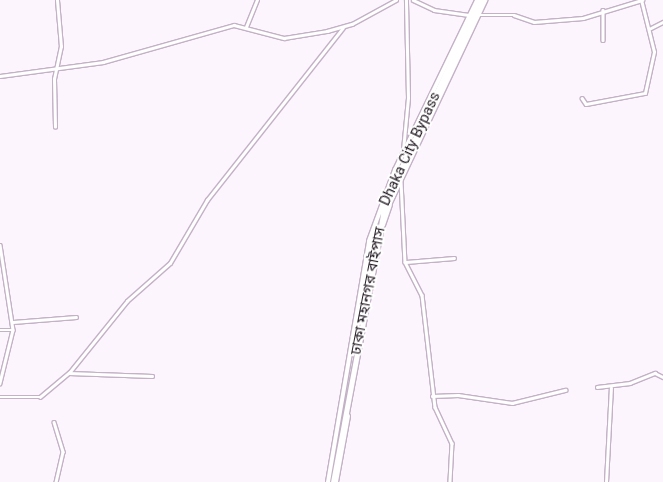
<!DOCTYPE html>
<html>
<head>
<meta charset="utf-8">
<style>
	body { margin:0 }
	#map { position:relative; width:663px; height:482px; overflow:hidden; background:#fcf5fd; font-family:Roboto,"Noto Sans Bengali",sans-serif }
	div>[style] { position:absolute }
	.roads { filter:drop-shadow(1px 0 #c3b1c6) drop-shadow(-1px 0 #c3b1c6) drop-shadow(0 1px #c3b1c6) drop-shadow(0 -1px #c3b1c6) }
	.minor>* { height:2.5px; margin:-1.25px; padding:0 1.25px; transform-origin:1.25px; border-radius:1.25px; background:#fff }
	.major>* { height:4px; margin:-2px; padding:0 2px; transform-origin:2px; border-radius:2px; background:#fff }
	.highway>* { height:5px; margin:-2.5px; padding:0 2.5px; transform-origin:2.5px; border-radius:2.5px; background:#fff }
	span { translate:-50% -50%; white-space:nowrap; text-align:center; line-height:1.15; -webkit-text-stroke:4px #fff; paint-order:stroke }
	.street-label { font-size:15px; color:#241d24 }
</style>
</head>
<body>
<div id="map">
	<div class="roads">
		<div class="minor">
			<i style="left:413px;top:0;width:23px;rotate:25deg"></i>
			<i style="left:434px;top:10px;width:35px;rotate:8deg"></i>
			<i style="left:603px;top:10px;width:30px;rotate:90deg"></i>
			<i style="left:479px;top:15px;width:35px"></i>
			<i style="left:514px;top:15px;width:21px;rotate:19deg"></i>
			<i style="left:534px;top:22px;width:49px;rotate:-4.7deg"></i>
			<i style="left:583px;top:18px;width:62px;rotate:-17deg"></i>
			<i style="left:246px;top:27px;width:29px;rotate:-68deg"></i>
			<i style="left:649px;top:29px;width:16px;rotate:-27deg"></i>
			<i style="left:0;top:76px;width:104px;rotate:-7.7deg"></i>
			<i style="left:103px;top:62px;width:136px;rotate:-15.8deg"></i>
			<i style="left:234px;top:25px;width:52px;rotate:14.6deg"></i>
			<i style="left:284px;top:38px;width:44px;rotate:-9.2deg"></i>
			<i style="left:327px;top:31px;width:26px;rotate:-16deg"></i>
			<i style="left:352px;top:24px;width:50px;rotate:-28.6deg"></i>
			<i style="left:582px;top:98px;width:7px;rotate:56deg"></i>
			<i style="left:586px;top:104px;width:60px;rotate:-10.6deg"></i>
			<i style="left:645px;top:93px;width:42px;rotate:-77.6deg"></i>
			<i style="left:654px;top:52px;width:54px;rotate:-104deg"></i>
			<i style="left:55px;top:127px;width:48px;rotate:-91.2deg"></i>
			<i style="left:54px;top:79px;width:33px;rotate:-78deg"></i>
			<i style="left:61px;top:47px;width:47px;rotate:-94.9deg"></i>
			<i style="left:403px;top:150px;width:52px;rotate:-84.5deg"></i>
			<i style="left:408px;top:98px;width:98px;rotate:-91.2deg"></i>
			<i style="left:401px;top:181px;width:81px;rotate:87.2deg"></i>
			<i style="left:405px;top:262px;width:37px;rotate:63deg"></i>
			<i style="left:422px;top:295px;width:113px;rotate:83.4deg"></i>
			<i style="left:435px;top:407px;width:40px;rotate:65deg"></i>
			<i style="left:452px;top:443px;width:39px;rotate:93deg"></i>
			<i style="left:0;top:245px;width:86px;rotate:81.3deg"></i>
			<i style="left:13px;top:330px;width:55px;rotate:103.8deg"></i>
			<i style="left:406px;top:262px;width:48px;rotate:-4.8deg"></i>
			<i style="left:13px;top:322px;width:63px;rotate:-4.5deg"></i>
			<i style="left:0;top:330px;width:13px"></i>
			<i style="left:69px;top:373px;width:83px;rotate:2.1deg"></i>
			<i style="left:597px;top:387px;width:33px;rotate:-7deg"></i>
			<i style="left:630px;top:383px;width:27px;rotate:-22deg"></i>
			<i style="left:655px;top:373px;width:9px;rotate:27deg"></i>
			<i style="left:432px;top:396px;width:26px;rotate:-2deg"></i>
			<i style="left:458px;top:395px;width:55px;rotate:8.4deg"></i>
			<i style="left:512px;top:403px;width:55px;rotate:-13.8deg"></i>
			<i style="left:0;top:397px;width:40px"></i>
			<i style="left:40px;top:397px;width:38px;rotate:-40deg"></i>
			<i style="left:69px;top:373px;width:92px;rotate:-51.1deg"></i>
			<i style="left:127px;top:301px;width:57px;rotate:-41.5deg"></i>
			<i style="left:170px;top:263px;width:73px;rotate:-59.6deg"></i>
			<i style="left:207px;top:200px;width:219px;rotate:-51.7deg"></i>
			<i style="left:54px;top:422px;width:31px;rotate:73deg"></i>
			<i style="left:63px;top:452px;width:31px;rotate:103deg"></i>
			<i style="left:606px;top:482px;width:94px;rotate:-87deg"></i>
		</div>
		<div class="major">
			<i style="left:383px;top:225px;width:21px;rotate:-71deg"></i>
			<i style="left:328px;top:482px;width:244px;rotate:-80.3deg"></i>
			<i style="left:369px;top:241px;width:76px;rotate:-69.9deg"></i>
			<i style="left:395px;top:170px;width:189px;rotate:-64.2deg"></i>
			<i style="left:336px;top:482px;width:67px;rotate:-79.7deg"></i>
		</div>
		<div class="highway">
			<i style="left:381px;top:211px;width:233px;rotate:-64.9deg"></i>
			<i style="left:366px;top:270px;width:37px;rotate:-77deg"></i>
			<i style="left:333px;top:482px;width:272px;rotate:-79.4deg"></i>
			<i style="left:383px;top:215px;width:238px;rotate:-64.8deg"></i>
		</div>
	</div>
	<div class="street-label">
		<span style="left:410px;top:149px;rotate:-65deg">Dhaka City Bypass</span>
		<span style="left:368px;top:291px;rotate:-79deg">ঢাকা মহানগর বাইপাস</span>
	</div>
</div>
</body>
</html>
